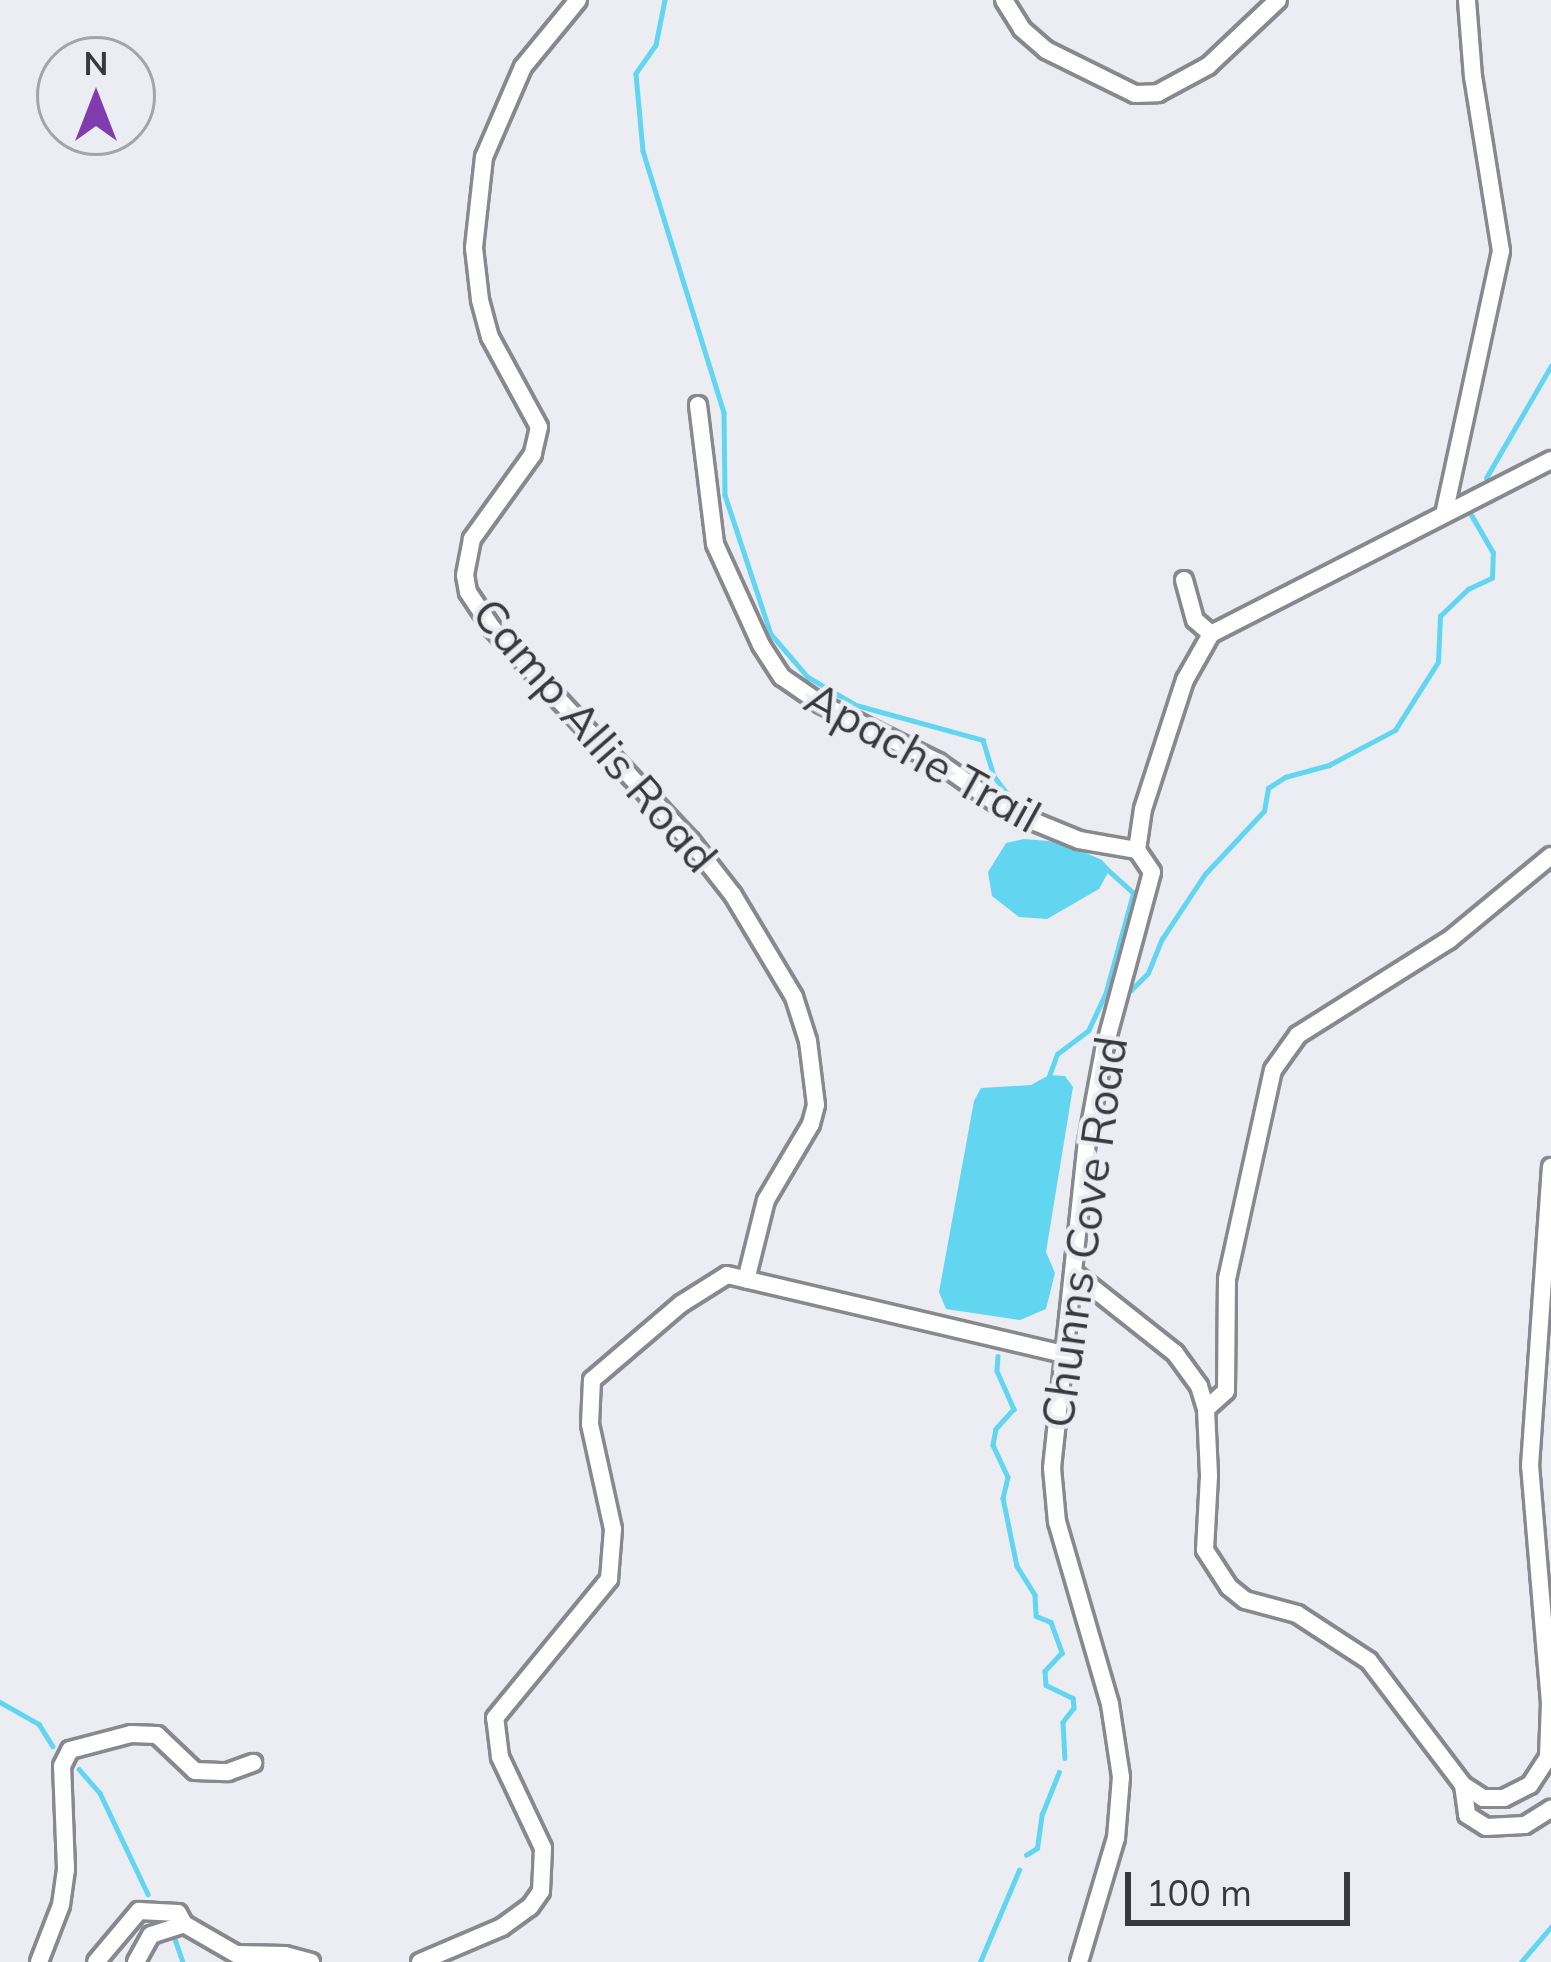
<!DOCTYPE html>
<html>
<head>
<meta charset="utf-8">
<style>
	body { margin:0 }
	#map { position:relative; width:1551px; height:1962px; overflow:hidden; background:#ebedf3; font-family:Mulish,sans-serif }
	div>[style] { position:absolute }
	.water>* { inset:0; background:#62d6f0 }
	.stream>* { height:4.5px; margin:-2.25px; padding:0 2.25px; transform-origin:2.25px; border-radius:2.25px; background:#62d6f0 }
	.roads { filter:drop-shadow(3px 0 #87898f) drop-shadow(-3px 0 #87898f) drop-shadow(0 3px #87898f) drop-shadow(0 -3px #87898f) }
	.minor>* { height:16px; margin:-8px; padding:0 8px; transform-origin:8px; border-radius:8px; background:#fff }
	span { translate:-50% -50%; white-space:nowrap; text-align:center; line-height:1.15; -webkit-text-stroke:9px #ebedf3; paint-order:stroke }
	.street-label { font-size:45px; color:#38393c }
	.north { position:absolute; left:36px; top:36px; width:120px; height:120px; box-sizing:border-box; background:#ebedf3; border:3px solid #a3a5aa; border-radius:50%; rotate:0deg; font-size:33px; font-weight:700; line-height:48px; text-align:center; color:#38393c }
	.north::after { content:''; display:block; margin:auto; width:42px; height:54px; background:#803bae; clip-path:polygon(50% 0,100% 100%,50% 72%,0 100%) }
	.scale { position:absolute; left:1125px; top:1872px; width:225px; height:54px; box-sizing:border-box; border:6px solid #38393c; border-top:0; padding-left:15px; font-size:36px; line-height:42px; white-space:nowrap; color:#38393c; -webkit-text-stroke:9px #ebedf3; paint-order:stroke }
</style>
</head>
<body>
<div id="map">
	<div class="water">
		<i style="clip-path:polygon(1024px 839px,1061px 842px,1102px 860px,1110px 869px,1099px 889px,1047px 919px,1019px 917px,992px 896px,988px 872px,1006px 843px)"></i>
		<i style="clip-path:polygon(1049px 1075px,1065px 1076px,1073px 1087px,1046px 1252px,1055px 1273px,1046px 1309px,1020px 1320px,946px 1309px,939px 1292px,974px 1101px,981px 1088px,1031px 1085px)"></i>
	</div>
	<div class="stream">
		<i style="left:665px;top:0;width:46px;rotate:101.3deg"></i>
		<i style="left:656px;top:45px;width:35px;rotate:125deg"></i>
		<i style="left:636px;top:74px;width:77px;rotate:84.8deg"></i>
		<i style="left:643px;top:151px;width:274px;rotate:72.8deg"></i>
		<i style="left:724px;top:413px;width:82px;rotate:89.3deg"></i>
		<i style="left:725px;top:495px;width:146px;rotate:71.7deg"></i>
		<i style="left:771px;top:634px;width:57px;rotate:49.3deg"></i>
		<i style="left:808px;top:677px;width:56px;rotate:30.3deg"></i>
		<i style="left:856px;top:705px;width:132px;rotate:15.4deg"></i>
		<i style="left:983px;top:740px;width:38px;rotate:73deg"></i>
		<i style="left:994px;top:776px;width:40px;rotate:53deg"></i>
		<i style="left:1486px;top:478px;width:129px;rotate:-59.9deg"></i>
		<i style="left:1130px;top:991px;width:25px;rotate:-45deg"></i>
		<i style="left:1148px;top:973px;width:37px;rotate:-68deg"></i>
		<i style="left:1162px;top:939px;width:78px;rotate:-56.5deg"></i>
		<i style="left:1205px;top:874px;width:86px;rotate:-46.9deg"></i>
		<i style="left:1264px;top:811px;width:23px;rotate:-80deg"></i>
		<i style="left:1268px;top:788px;width:20px;rotate:-33deg"></i>
		<i style="left:1285px;top:777px;width:46px;rotate:-15.3deg"></i>
		<i style="left:1329px;top:765px;width:75px;rotate:-27.9deg"></i>
		<i style="left:1395px;top:730px;width:80px;rotate:-57.7deg"></i>
		<i style="left:1438px;top:662px;width:46px;rotate:-87.5deg"></i>
		<i style="left:1440px;top:616px;width:39px;rotate:-44deg"></i>
		<i style="left:1468px;top:589px;width:26px;rotate:-25deg"></i>
		<i style="left:1492px;top:578px;width:25px;rotate:-88deg"></i>
		<i style="left:1493px;top:553px;width:44px;rotate:-120.1deg"></i>
		<i style="left:1049px;top:1076px;width:23px;rotate:-70deg"></i>
		<i style="left:1057px;top:1054px;width:39px;rotate:-37deg"></i>
		<i style="left:1088px;top:1031px;width:40px;rotate:-65deg"></i>
		<i style="left:1105px;top:995px;width:106px;rotate:-74.6deg"></i>
		<i style="left:1133px;top:893px;width:38px;rotate:-138deg"></i>
		<i style="left:998px;top:1356px;width:15px;rotate:94deg"></i>
		<i style="left:997px;top:1371px;width:42px;rotate:65.9deg"></i>
		<i style="left:1014px;top:1409px;width:27px;rotate:132deg"></i>
		<i style="left:996px;top:1429px;width:16px;rotate:101deg"></i>
		<i style="left:993px;top:1445px;width:35px;rotate:65deg"></i>
		<i style="left:1008px;top:1477px;width:22px;rotate:103deg"></i>
		<i style="left:1003px;top:1498px;width:69px;rotate:78.4deg"></i>
		<i style="left:1017px;top:1566px;width:34px;rotate:58deg"></i>
		<i style="left:1035px;top:1595px;width:21px;rotate:87deg"></i>
		<i style="left:1036px;top:1616px;width:16px;rotate:22deg"></i>
		<i style="left:1051px;top:1622px;width:33px;rotate:70deg"></i>
		<i style="left:1062px;top:1653px;width:25px;rotate:133deg"></i>
		<i style="left:1045px;top:1671px;width:14px;rotate:86deg"></i>
		<i style="left:1046px;top:1685px;width:30px;rotate:26deg"></i>
		<i style="left:1073px;top:1698px;width:10px;rotate:84deg"></i>
		<i style="left:1074px;top:1708px;width:18px;rotate:128deg"></i>
		<i style="left:1063px;top:1722px;width:36px;rotate:87deg"></i>
		<i style="left:0;top:1702px;width:45px;rotate:29.4deg"></i>
		<i style="left:39px;top:1724px;width:26px;rotate:58deg"></i>
		<i style="left:79px;top:1769px;width:32px;rotate:49deg"></i>
		<i style="left:100px;top:1793px;width:112px;rotate:64.6deg"></i>
		<i style="left:1026px;top:1855px;width:13px;rotate:-32deg"></i>
		<i style="left:1037px;top:1848px;width:34px;rotate:-82deg"></i>
		<i style="left:1042px;top:1814px;width:45px;rotate:-68deg"></i>
		<i style="left:175px;top:1939px;width:24px;rotate:71deg"></i>
		<i style="left:980px;top:1962px;width:100px;rotate:-67deg"></i>
		<i style="left:1521px;top:1962px;width:46px;rotate:-49.4deg"></i>
	</div>
	<div class="roads">
		<div class="minor">
			<i style="left:578px;top:0;width:87px;rotate:129.4deg"></i>
			<i style="left:523px;top:67px;width:98px;rotate:113.4deg"></i>
			<i style="left:484px;top:157px;width:92px;rotate:96.3deg"></i>
			<i style="left:474px;top:248px;width:52px;rotate:83.4deg"></i>
			<i style="left:480px;top:300px;width:38px;rotate:75deg"></i>
			<i style="left:490px;top:337px;width:102px;rotate:61.4deg"></i>
			<i style="left:539px;top:427px;width:28px;rotate:103deg"></i>
			<i style="left:533px;top:454px;width:105px;rotate:125.7deg"></i>
			<i style="left:472px;top:539px;width:37px;rotate:101deg"></i>
			<i style="left:465px;top:575px;width:17px;rotate:80deg"></i>
			<i style="left:468px;top:592px;width:43px;rotate:56.3deg"></i>
			<i style="left:492px;top:628px;width:290px;rotate:47deg"></i>
			<i style="left:690px;top:840px;width:70px;rotate:52deg"></i>
			<i style="left:733px;top:895px;width:119px;rotate:59.1deg"></i>
			<i style="left:794px;top:997px;width:46px;rotate:72.3deg"></i>
			<i style="left:808px;top:1041px;width:64px;rotate:82.9deg"></i>
			<i style="left:816px;top:1105px;width:20px;rotate:105deg"></i>
			<i style="left:811px;top:1124px;width:88px;rotate:120.6deg"></i>
			<i style="left:766px;top:1200px;width:82px;rotate:104deg"></i>
			<i style="left:1004px;top:0;width:34px;rotate:58deg"></i>
			<i style="left:1022px;top:29px;width:32px;rotate:41deg"></i>
			<i style="left:1046px;top:50px;width:99px;rotate:26.3deg"></i>
			<i style="left:1135px;top:94px;width:23px;rotate:-2deg"></i>
			<i style="left:1158px;top:93px;width:57px;rotate:-28.4deg"></i>
			<i style="left:1208px;top:66px;width:96px;rotate:-43.3deg"></i>
			<i style="left:698px;top:405px;width:140px;rotate:83deg"></i>
			<i style="left:715px;top:544px;width:111px;rotate:65.5deg"></i>
			<i style="left:761px;top:645px;width:38px;rotate:57deg"></i>
			<i style="left:782px;top:677px;width:47px;rotate:34.7deg"></i>
			<i style="left:821px;top:704px;width:131px;rotate:26.4deg"></i>
			<i style="left:938px;top:762px;width:83px;rotate:35.2deg"></i>
			<i style="left:1006px;top:810px;width:79px;rotate:22.3deg"></i>
			<i style="left:1079px;top:840px;width:59px;rotate:9.8deg"></i>
			<i style="left:1445px;top:510px;width:265px;rotate:-77.8deg"></i>
			<i style="left:1501px;top:251px;width:176px;rotate:-99.1deg"></i>
			<i style="left:1473px;top:77px;width:77px;rotate:-94.5deg"></i>
			<i style="left:1184px;top:580px;width:41px;rotate:74.6deg"></i>
			<i style="left:1195px;top:620px;width:21px;rotate:41deg"></i>
			<i style="left:1074px;top:1273px;width:129px;rotate:38.4deg"></i>
			<i style="left:1175px;top:1353px;width:41px;rotate:54deg"></i>
			<i style="left:1199px;top:1386px;width:24px;rotate:73deg"></i>
			<i style="left:1206px;top:1409px;width:67px;rotate:87.4deg"></i>
			<i style="left:1209px;top:1476px;width:74px;rotate:93.1deg"></i>
			<i style="left:1205px;top:1550px;width:44px;rotate:57deg"></i>
			<i style="left:1229px;top:1587px;width:21px;rotate:39deg"></i>
			<i style="left:1245px;top:1600px;width:54px;rotate:15.1deg"></i>
			<i style="left:1297px;top:1614px;width:86px;rotate:33.1deg"></i>
			<i style="left:1369px;top:1661px;width:156px;rotate:52.8deg"></i>
			<i style="left:1463px;top:1785px;width:24px;rotate:33deg"></i>
			<i style="left:1483px;top:1798px;width:21px"></i>
			<i style="left:1504px;top:1798px;width:29px;rotate:-27deg"></i>
			<i style="left:1530px;top:1785px;width:33px;rotate:-57deg"></i>
			<i style="left:1548px;top:1757px;width:54px;rotate:-87.9deg"></i>
			<i style="left:1550px;top:1703px;width:238px;rotate:-94.8deg"></i>
			<i style="left:1530px;top:1466px;width:300px;rotate:-86deg"></i>
			<i style="left:1206px;top:1409px;width:27px;rotate:-42deg"></i>
			<i style="left:1226px;top:1391px;width:112px;rotate:-89.5deg"></i>
			<i style="left:1227px;top:1279px;width:214px;rotate:-77.6deg"></i>
			<i style="left:1273px;top:1070px;width:43px;rotate:-54.5deg"></i>
			<i style="left:1298px;top:1035px;width:178px;rotate:-32.2deg"></i>
			<i style="left:1449px;top:940px;width:132px;rotate:-39.5deg"></i>
			<i style="left:1463px;top:1785px;width:30px;rotate:82deg"></i>
			<i style="left:1467px;top:1815px;width:22px;rotate:32deg"></i>
			<i style="left:1486px;top:1827px;width:39px;rotate:-3deg"></i>
			<i style="left:1525px;top:1825px;width:31px;rotate:-32deg"></i>
			<i style="left:39px;top:1962px;width:61px;rotate:-68.9deg"></i>
			<i style="left:61px;top:1905px;width:36px;rotate:-82deg"></i>
			<i style="left:66px;top:1869px;width:103px;rotate:-92.2deg"></i>
			<i style="left:62px;top:1766px;width:18px;rotate:-63deg"></i>
			<i style="left:70px;top:1750px;width:63px;rotate:-14.7deg"></i>
			<i style="left:131px;top:1734px;width:26px;rotate:2deg"></i>
			<i style="left:157px;top:1735px;width:52px;rotate:43.5deg"></i>
			<i style="left:195px;top:1771px;width:33px;rotate:2deg"></i>
			<i style="left:228px;top:1772px;width:27px;rotate:-20deg"></i>
			<i style="left:96px;top:1962px;width:67px;rotate:-49.9deg"></i>
			<i style="left:139px;top:1911px;width:39px;rotate:3deg"></i>
			<i style="left:178px;top:1913px;width:13px;rotate:61deg"></i>
			<i style="left:136px;top:1962px;width:31px;rotate:-61deg"></i>
			<i style="left:151px;top:1935px;width:35px;rotate:-18deg"></i>
			<i style="left:184px;top:1924px;width:60px;rotate:30deg"></i>
			<i style="left:236px;top:1954px;width:49px;rotate:1.2deg"></i>
			<i style="left:285px;top:1955px;width:27px;rotate:15deg"></i>
			<i style="left:420px;top:1962px;width:89px;rotate:-23.1deg"></i>
			<i style="left:502px;top:1927px;width:34px;rotate:-36deg"></i>
			<i style="left:530px;top:1907px;width:19px;rotate:-55deg"></i>
			<i style="left:541px;top:1891px;width:43px;rotate:-87.3deg"></i>
			<i style="left:543px;top:1848px;width:101px;rotate:-115.3deg"></i>
			<i style="left:500px;top:1757px;width:39px;rotate:-97deg"></i>
			<i style="left:495px;top:1718px;width:180px;rotate:-50.6deg"></i>
			<i style="left:609px;top:1579px;width:50px;rotate:-85.4deg"></i>
			<i style="left:613px;top:1529px;width:107px;rotate:-102.4deg"></i>
			<i style="left:590px;top:1424px;width:44px;rotate:-87.4deg"></i>
			<i style="left:592px;top:1380px;width:117px;rotate:-40.5deg"></i>
			<i style="left:681px;top:1304px;width:54px;rotate:-32.2deg"></i>
			<i style="left:727px;top:1275px;width:350px;rotate:13.2deg"></i>
			<i style="left:1079px;top:1962px;width:129px;rotate:-73.4deg"></i>
			<i style="left:1116px;top:1838px;width:61px;rotate:-85.3deg"></i>
			<i style="left:1121px;top:1777px;width:74px;rotate:-98.6deg"></i>
			<i style="left:1110px;top:1704px;width:190px;rotate:-106.2deg"></i>
			<i style="left:1057px;top:1522px;width:54px;rotate:-95.3deg"></i>
			<i style="left:1052px;top:1468px;width:328px;rotate:-83.9deg"></i>
			<i style="left:1087px;top:1142px;width:94px;rotate:-79.5deg"></i>
			<i style="left:1104px;top:1050px;width:184px;rotate:-74.9deg"></i>
			<i style="left:1152px;top:872px;width:27px;rotate:-124deg"></i>
			<i style="left:1137px;top:850px;width:41px;rotate:-81.7deg"></i>
			<i style="left:1143px;top:809px;width:136px;rotate:-72deg"></i>
			<i style="left:1185px;top:680px;width:53px;rotate:-60.5deg"></i>
			<i style="left:1211px;top:634px;width:382px;rotate:-27.1deg"></i>
		</div>
	</div>
	<div class="street-label">
		<span style="left:595px;top:735px;rotate:49deg">Camp Allis Road</span>
		<span style="left:923px;top:757px;rotate:29deg">Apache Trail</span>
		<span style="left:1084px;top:1232px;rotate:-82deg">Chunns Cove Road</span>
	</div>
	<div class="north">N</div>
	<div class="scale">100 m</div>
</div>
</body>
</html>
